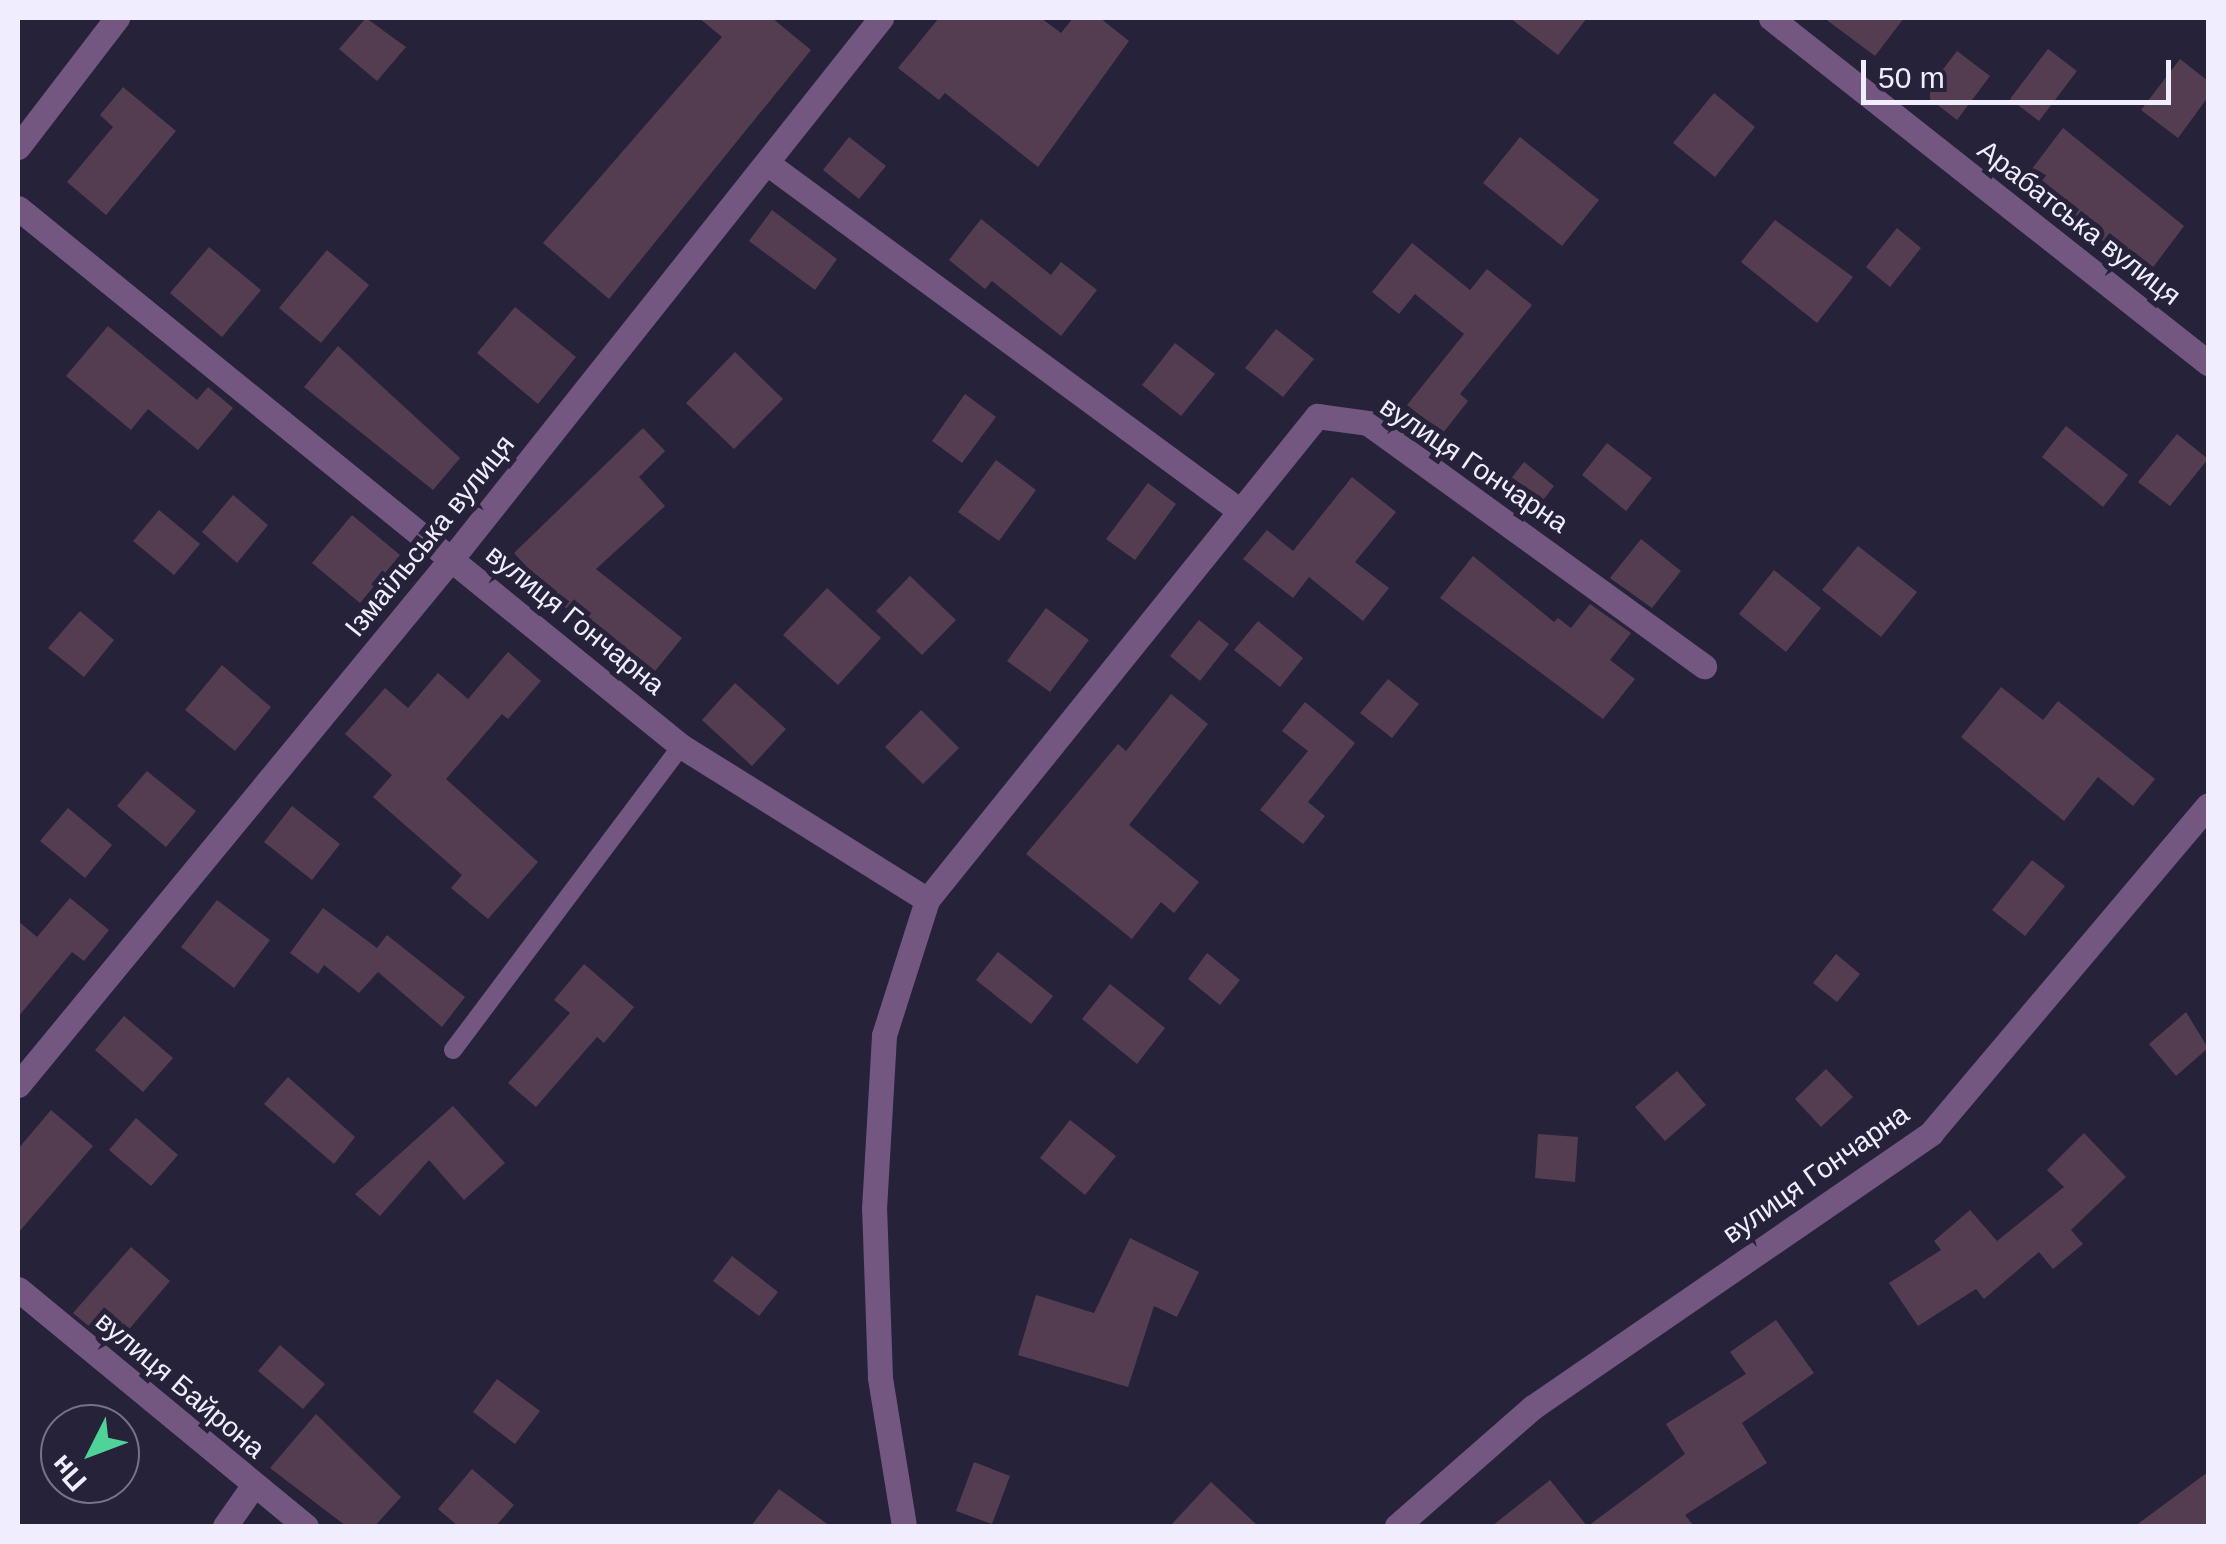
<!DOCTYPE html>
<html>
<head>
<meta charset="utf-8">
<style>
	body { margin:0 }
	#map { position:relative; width:2226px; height:1544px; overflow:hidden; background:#26223a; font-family:Arial,sans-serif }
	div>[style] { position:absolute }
	.building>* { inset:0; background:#553d51 }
	.service>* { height:18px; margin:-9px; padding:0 9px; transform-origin:9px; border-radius:9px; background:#735781 }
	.minor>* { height:25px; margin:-12.5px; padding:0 12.5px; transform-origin:12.5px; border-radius:12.5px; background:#735781 }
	span { translate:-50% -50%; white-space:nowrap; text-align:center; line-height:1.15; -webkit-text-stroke:10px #26223a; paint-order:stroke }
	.street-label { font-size:28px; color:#efedfe }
	.frame { position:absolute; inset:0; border:20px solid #efedfe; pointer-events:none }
	.north { position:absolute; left:40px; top:1404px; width:100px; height:100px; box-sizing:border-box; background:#26223a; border:2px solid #767388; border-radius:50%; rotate:228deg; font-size:28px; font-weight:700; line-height:40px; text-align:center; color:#efedfe }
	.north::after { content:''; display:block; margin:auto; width:35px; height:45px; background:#4fd399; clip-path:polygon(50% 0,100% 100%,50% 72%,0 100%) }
	.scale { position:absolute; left:1861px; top:60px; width:310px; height:45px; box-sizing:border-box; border:5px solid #efedfe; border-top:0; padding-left:12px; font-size:30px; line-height:35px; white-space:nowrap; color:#efedfe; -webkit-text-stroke:8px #26223a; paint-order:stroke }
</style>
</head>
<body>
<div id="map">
	<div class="building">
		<i style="clip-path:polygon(366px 18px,406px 47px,377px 81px,339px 49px)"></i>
		<i style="clip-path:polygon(699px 18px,772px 18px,811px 50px,609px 299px,543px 243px,722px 37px)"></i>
		<i style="clip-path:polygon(939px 18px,1041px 18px,1061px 33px,1073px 18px,1100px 18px,1129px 41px,1038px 167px,945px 93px,939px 100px,898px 68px)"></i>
		<i style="clip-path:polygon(1510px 18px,1587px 18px,1558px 55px)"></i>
		<i style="clip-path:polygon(1824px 18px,1904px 18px,1875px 56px)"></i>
		<i style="clip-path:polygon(2048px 49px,2077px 71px,2039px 121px,2010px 99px)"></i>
		<i style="clip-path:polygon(1957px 51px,1990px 76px,1957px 120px,1930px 99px,1930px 86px)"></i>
		<i style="clip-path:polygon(2180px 59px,2208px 81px,2208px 97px,2178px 138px,2141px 110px)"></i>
		<i style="clip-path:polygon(123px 87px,176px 131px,106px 215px,67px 182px,113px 127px,100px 115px)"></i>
		<i style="clip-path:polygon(1714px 93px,1755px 127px,1715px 177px,1673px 143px)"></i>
		<i style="clip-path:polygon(2063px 128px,2184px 226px,2148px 274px,2022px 182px)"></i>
		<i style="clip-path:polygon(849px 137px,886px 166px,859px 199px,823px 170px)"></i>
		<i style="clip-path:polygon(1520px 137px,1599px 200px,1562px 246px,1483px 183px)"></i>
		<i style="clip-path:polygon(772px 210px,837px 259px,815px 290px,749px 241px)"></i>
		<i style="clip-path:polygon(981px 219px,1051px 275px,1061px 262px,1097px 290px,1061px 336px,992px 281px,985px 289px,949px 260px)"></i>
		<i style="clip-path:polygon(1775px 220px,1853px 277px,1817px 323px,1741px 262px)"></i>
		<i style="clip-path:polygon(1897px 228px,1921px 248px,1890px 287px,1866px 267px)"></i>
		<i style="clip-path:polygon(1412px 243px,1470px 290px,1487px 269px,1532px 305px,1460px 394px,1468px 401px,1443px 433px,1407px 405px,1464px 334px,1415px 294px,1399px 314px,1372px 292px)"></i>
		<i style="clip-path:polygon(209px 247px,261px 290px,222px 337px,170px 293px)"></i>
		<i style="clip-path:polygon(327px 250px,369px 285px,321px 343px,279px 308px)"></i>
		<i style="clip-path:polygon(515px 307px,576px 357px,538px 404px,477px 353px)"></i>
		<i style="clip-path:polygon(108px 326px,197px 400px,208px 387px,233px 408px,198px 450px,148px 409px,131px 430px,66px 376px)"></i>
		<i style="clip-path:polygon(1276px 329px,1314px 359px,1283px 397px,1245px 368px)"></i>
		<i style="clip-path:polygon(1175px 343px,1215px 374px,1181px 416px,1142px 385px)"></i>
		<i style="clip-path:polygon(338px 346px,460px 458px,433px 490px,304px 387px)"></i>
		<i style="clip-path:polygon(735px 352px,783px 399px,734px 449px,686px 403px)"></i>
		<i style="clip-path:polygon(965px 394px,996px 417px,962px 463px,932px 441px)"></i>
		<i style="clip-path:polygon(2066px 426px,2128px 475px,2103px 507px,2042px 457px)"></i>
		<i style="clip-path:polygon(643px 428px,665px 451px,639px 477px,665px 506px,596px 569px,682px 638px,651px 676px,561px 604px,514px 553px)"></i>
		<i style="clip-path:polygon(2177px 434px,2208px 459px,2170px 506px,2138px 482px)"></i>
		<i style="clip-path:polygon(1607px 443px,1652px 478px,1626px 511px,1582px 475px)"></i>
		<i style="clip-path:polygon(996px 460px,1036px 490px,999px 541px,958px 512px)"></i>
		<i style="clip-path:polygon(1524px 462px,1554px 486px,1532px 514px,1502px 490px)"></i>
		<i style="clip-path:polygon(1352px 477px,1396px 512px,1355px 562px,1389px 588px,1363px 621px,1309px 577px,1293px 598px,1243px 559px,1267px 530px,1293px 551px)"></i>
		<i style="clip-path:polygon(1148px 483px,1176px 504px,1135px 560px,1106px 539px)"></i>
		<i style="clip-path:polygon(233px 495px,268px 525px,237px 563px,202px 532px)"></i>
		<i style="clip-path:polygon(159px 510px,200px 544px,174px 575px,133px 541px)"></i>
		<i style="clip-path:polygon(352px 515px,400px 555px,360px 603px,312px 563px)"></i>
		<i style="clip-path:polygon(1641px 539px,1681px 571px,1652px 608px,1610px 578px)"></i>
		<i style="clip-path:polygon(1858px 546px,1917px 592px,1881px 637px,1822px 590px)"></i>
		<i style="clip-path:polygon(1473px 556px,1554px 622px,1558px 618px,1571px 628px,1590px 604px,1631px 633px,1610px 660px,1635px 679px,1603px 719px,1440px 598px)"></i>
		<i style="clip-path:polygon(1774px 570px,1821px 608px,1786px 652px,1739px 614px)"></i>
		<i style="clip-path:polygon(910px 576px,956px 620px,922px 655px,876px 611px)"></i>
		<i style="clip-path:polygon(827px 588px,881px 638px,838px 685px,783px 635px)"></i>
		<i style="clip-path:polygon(1046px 608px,1089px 640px,1050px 692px,1007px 661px)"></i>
		<i style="clip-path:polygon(80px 611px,114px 640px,84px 677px,48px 648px)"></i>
		<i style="clip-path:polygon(1199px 620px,1229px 644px,1200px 681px,1170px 656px)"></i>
		<i style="clip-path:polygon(1258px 621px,1303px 658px,1280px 687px,1234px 650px)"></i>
		<i style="clip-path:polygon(508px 652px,541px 681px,508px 719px,502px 714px,446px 779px,538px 862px,488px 919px,451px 888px,462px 875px,373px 797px,392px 775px,345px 734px,385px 688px,408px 708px,438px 673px,468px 699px)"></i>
		<i style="clip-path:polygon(222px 665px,271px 707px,235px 751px,185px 710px)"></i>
		<i style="clip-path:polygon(1388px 679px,1419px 704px,1392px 738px,1360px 713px)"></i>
		<i style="clip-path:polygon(735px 683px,786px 729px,752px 766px,702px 720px)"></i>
		<i style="clip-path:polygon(2001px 687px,2043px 720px,2058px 701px,2155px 779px,2133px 806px,2098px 777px,2064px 821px,1961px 737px)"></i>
		<i style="clip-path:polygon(1171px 694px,1208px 724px,1129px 825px,1199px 882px,1174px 913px,1161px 902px,1132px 939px,1026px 854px,1118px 744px,1126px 751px)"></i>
		<i style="clip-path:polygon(1305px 702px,1355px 743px,1308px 802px,1325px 816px,1303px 844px,1260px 810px,1308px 751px,1282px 731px)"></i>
		<i style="clip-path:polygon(921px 710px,959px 748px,923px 784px,885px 747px)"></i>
		<i style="clip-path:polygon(147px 771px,196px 811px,166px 847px,117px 806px)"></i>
		<i style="clip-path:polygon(292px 806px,340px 844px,312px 880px,264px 842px)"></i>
		<i style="clip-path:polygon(68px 808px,112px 845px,85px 878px,40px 841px)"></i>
		<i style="clip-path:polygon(2032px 860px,2065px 886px,2025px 936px,1992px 910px)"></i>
		<i style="clip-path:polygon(70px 898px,109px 930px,84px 961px,72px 952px,18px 1017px,18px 921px,37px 937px)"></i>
		<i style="clip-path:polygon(217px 900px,270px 940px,234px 988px,181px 947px)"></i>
		<i style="clip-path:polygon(323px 908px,377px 948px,387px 935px,465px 997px,442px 1027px,378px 972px,359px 993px,324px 965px,318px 974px,290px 953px)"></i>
		<i style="clip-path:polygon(998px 952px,1053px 996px,1031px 1024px,976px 980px)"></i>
		<i style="clip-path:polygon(1207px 953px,1240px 980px,1220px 1005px,1188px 979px)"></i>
		<i style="clip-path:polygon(1836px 954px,1860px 974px,1837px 1002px,1813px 983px)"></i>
		<i style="clip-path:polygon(584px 964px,634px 1007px,604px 1043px,597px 1037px,536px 1107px,508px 1083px,570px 1013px,554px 1000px)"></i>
		<i style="clip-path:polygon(1110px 984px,1165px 1028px,1137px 1064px,1082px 1019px)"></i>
		<i style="clip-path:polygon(2186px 1012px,2208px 1048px,2176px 1076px,2149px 1044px)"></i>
		<i style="clip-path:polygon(124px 1016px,173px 1058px,143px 1092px,95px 1050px)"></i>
		<i style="clip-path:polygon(1826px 1069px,1853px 1097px,1821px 1127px,1795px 1099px)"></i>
		<i style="clip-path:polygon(1677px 1071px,1706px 1105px,1665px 1141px,1635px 1107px)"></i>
		<i style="clip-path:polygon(288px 1077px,355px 1137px,334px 1164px,264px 1104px)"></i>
		<i style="clip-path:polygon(453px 1106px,505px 1163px,464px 1200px,429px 1160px,380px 1216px,355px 1194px)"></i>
		<i style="clip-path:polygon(51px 1110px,93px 1146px,18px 1233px,18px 1149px)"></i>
		<i style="clip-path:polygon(136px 1118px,178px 1155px,151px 1186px,109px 1150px)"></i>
		<i style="clip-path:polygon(1070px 1120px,1116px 1156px,1085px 1195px,1040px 1158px)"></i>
		<i style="clip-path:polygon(2084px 1133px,2126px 1177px,2071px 1230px,2083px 1244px,2053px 1269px,2039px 1252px,1984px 1299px,1976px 1289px,1918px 1326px,1889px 1283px,1941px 1250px,1934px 1241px,1970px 1210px,1997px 1241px,2064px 1187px,2047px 1170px)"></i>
		<i style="clip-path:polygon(1538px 1134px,1578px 1137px,1575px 1182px,1535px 1178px)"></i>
		<i style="clip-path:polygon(1130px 1238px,1199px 1272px,1177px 1317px,1154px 1306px,1128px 1387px,1018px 1355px,1036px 1295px,1094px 1313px)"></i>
		<i style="clip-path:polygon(131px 1247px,170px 1281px,114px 1347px,73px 1313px)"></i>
		<i style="clip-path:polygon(732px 1256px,778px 1292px,759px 1316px,713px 1281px)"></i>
		<i style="clip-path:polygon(1776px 1320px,1814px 1373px,1742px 1423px,1767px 1463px,1685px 1515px,1694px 1526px,1588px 1526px,1685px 1454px,1666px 1424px,1746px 1374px,1730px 1352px)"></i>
		<i style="clip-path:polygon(280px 1345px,325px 1384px,303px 1409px,258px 1371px)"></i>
		<i style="clip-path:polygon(497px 1379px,540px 1411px,515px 1444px,473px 1412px)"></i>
		<i style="clip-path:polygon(316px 1414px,401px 1497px,375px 1526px,346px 1526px,270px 1468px)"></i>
		<i style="clip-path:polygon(974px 1462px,1010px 1476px,992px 1524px,956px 1511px)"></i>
		<i style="clip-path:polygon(472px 1469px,514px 1505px,496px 1526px,458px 1526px,438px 1509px)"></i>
		<i style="clip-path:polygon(2208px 1472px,2208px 1526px,2135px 1526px)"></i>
		<i style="clip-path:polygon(1550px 1480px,1587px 1526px,1492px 1526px)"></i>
		<i style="clip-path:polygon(1211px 1482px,1258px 1526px,1170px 1526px)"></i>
		<i style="clip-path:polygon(779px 1489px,830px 1526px,751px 1526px)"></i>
	</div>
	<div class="service">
		<i style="left:453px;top:1050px;width:380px;rotate:-53.1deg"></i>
	</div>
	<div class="minor">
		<i style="left:1771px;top:18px;width:557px;rotate:38.29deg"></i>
		<i style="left:18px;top:147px;width:163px;rotate:-52.5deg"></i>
		<i style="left:767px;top:163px;width:582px;rotate:36.34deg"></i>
		<i style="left:18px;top:208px;width:854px;rotate:39.06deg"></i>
		<i style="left:681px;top:746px;width:290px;rotate:32deg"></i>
		<i style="left:18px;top:1085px;width:683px;rotate:-50.53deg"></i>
		<i style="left:452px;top:558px;width:690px;rotate:-51.53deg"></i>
		<i style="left:18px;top:1289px;width:373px;rotate:39.5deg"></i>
		<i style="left:225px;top:1526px;width:49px;rotate:-55deg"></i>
		<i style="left:904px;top:1526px;width:151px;rotate:-99.2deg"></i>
		<i style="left:880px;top:1377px;width:168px;rotate:-92deg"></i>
		<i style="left:874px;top:1209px;width:174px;rotate:-86.7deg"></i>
		<i style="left:884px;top:1035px;width:142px;rotate:-72.3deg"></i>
		<i style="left:927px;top:900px;width:622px;rotate:-51.14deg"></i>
		<i style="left:1317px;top:416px;width:51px;rotate:7.8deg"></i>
		<i style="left:1368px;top:423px;width:415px;rotate:35.9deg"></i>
		<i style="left:1397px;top:1526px;width:181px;rotate:-41.2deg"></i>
		<i style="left:1533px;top:1407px;width:483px;rotate:-34.5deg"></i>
		<i style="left:1931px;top:1133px;width:429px;rotate:-49.8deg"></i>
	</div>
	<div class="street-label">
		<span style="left:2079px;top:223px;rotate:38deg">Арабатська вулиця</span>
		<span style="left:1474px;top:465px;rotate:34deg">вулиця Гончарна</span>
		<span style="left:430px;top:536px;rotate:-51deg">Ізмаїльська вулиця</span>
		<span style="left:575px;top:620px;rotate:39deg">вулиця Гончарна</span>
		<span style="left:1816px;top:1174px;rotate:-35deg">вулиця Гончарна</span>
		<span style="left:180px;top:1385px;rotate:40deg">вулиця Байрона</span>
	</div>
	<div class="frame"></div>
	<div class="north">Пн</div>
	<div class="scale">50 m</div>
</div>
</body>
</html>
